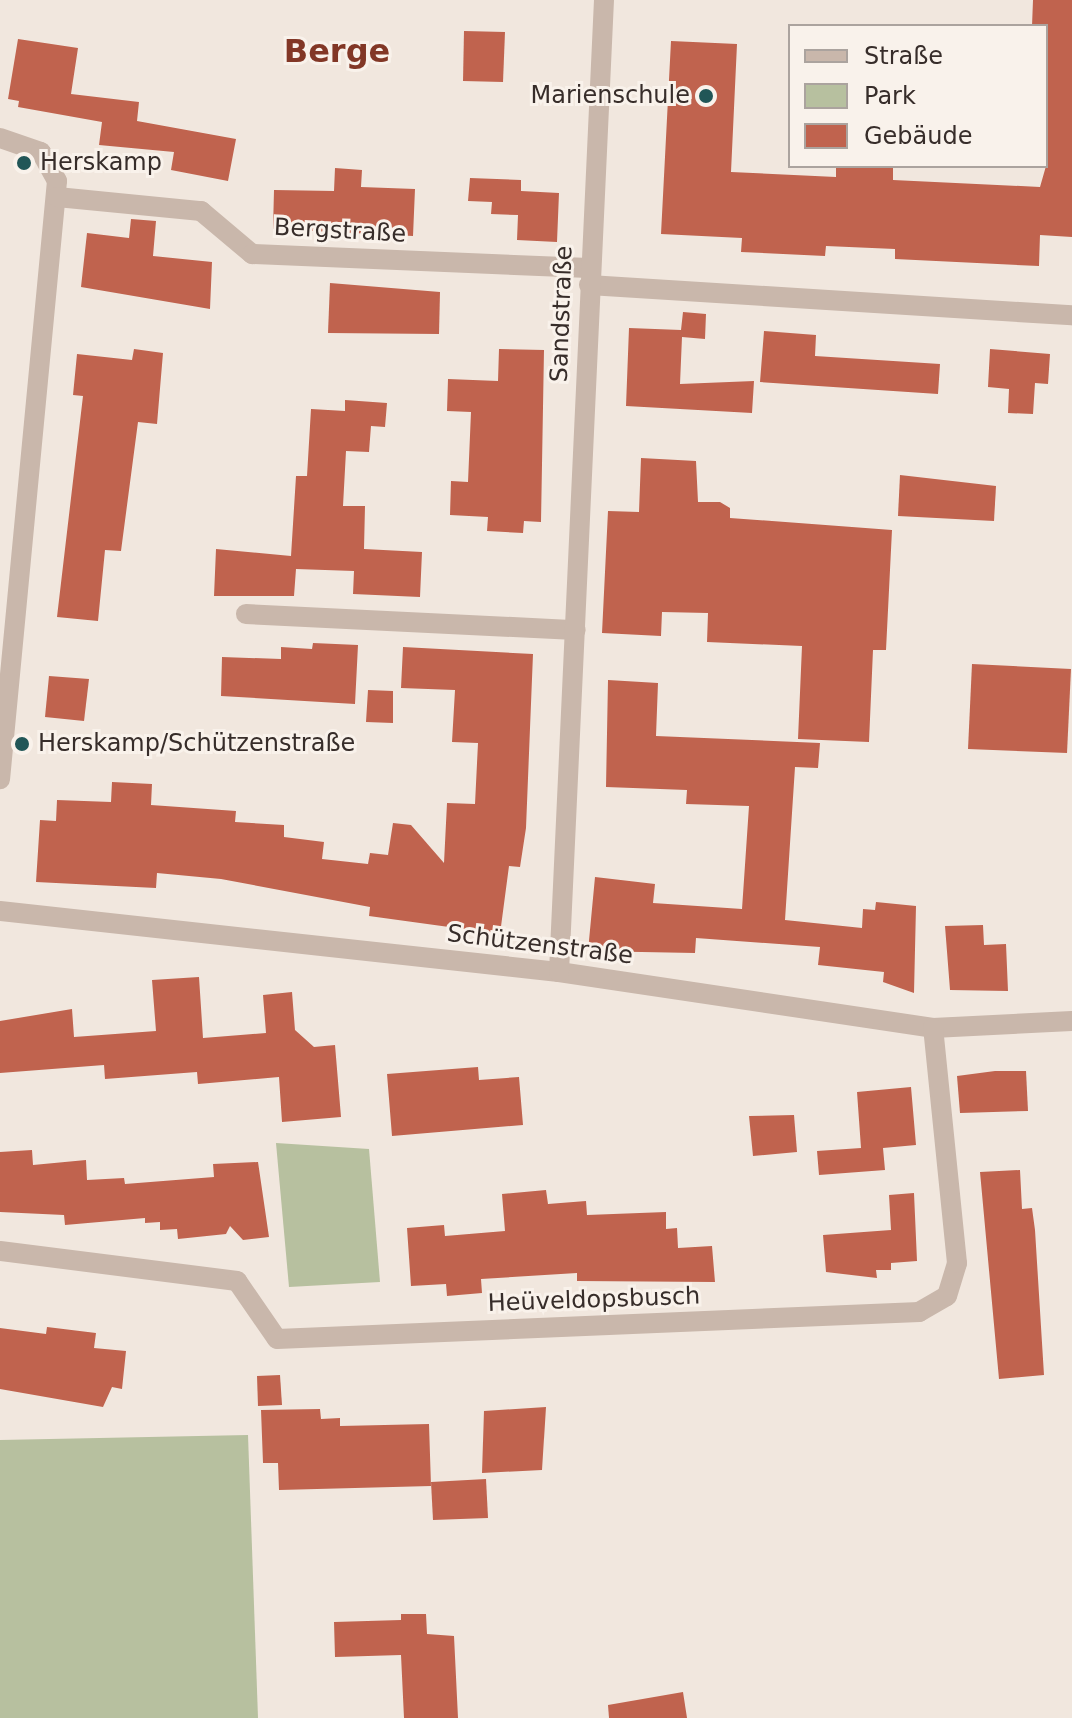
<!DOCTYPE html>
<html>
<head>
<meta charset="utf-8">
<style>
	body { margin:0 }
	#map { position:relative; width:1072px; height:1718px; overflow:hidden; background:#f1e7de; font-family:"DejaVu Sans",sans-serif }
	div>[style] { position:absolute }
	.green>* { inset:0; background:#b7c09f }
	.building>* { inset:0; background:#c0634e }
	.minor>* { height:20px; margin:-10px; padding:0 10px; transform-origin:10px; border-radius:10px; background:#c9b7ab }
	.dots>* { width:22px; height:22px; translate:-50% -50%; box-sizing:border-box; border:4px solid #f9f2eb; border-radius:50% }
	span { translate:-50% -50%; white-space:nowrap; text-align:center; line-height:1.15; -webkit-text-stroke:6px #f9f2eb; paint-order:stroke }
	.poi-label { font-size:24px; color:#372d2a }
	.right { translate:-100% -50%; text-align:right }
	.left { translate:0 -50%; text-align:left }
	.street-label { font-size:24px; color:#372d2a }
	.district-label { font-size:32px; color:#823726; font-weight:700 }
	.legend { position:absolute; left:788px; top:24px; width:260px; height:144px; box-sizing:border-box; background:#f9f2eb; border:2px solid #aba39e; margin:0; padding:10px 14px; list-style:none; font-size:24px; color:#372d2a }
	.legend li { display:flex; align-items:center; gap:16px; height:40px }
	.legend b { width:40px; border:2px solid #aba39e }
</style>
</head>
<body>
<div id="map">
	<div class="green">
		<i style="clip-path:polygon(276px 1143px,369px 1149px,380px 1282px,289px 1287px)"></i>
		<i style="clip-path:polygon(248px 1435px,258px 1718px,0 1718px,0 1440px)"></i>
	</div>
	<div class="building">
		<i style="clip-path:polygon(1033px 0,1072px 0,1072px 237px,1040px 235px,1039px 266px,895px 259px,895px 249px,826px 246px,825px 256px,741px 252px,742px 238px,661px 234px,671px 41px,737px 44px,731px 172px,836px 177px,836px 166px,893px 166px,893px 180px,1040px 187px,1046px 166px,1046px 26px,1032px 26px)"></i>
		<i style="clip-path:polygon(464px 31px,505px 32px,503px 82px,463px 81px)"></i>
		<i style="clip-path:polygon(18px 39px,78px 48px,71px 94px,139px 102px,137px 121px,236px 139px,228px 181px,171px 170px,174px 152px,99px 145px,102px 122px,18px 107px,19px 101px,8px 99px)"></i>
		<i style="clip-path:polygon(335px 168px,362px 170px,361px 187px,415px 189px,413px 236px,273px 229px,274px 190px,334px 191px)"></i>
		<i style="clip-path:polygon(470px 178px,521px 180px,521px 191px,559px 193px,557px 242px,517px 240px,518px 215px,491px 214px,492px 202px,468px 201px)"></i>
		<i style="clip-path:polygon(131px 219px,156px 221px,153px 256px,212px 262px,210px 309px,81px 287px,87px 233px,129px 238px)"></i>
		<i style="clip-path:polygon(330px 283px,440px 292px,439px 334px,328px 333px)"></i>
		<i style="clip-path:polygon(683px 312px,706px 314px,705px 339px,682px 337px,680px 384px,754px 381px,752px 413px,626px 406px,629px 328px,681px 330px)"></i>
		<i style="clip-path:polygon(764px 331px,816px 335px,815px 356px,940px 364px,938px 394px,760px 382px)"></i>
		<i style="clip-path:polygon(134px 349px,163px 353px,157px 424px,138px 422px,121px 551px,105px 550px,98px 621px,57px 617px,83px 396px,73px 395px,77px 354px,132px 360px)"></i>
		<i style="clip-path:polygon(499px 349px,544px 350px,541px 522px,524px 521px,523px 533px,487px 531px,488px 517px,450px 515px,451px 481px,468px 482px,471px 412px,447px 411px,448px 379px,498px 381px)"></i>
		<i style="clip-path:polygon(990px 349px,1050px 354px,1048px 384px,1035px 383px,1033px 414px,1008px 413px,1009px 389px,988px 387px)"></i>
		<i style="clip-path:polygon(345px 400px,387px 403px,385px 427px,371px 426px,369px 452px,346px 451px,343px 506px,365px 506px,364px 549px,422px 552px,420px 597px,353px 594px,354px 571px,296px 569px,294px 596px,214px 596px,216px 549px,291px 556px,296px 476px,307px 476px,311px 409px,345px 411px)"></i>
		<i style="clip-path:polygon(641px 458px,696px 461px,698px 502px,720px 502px,730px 508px,730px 518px,892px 530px,886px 650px,873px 650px,869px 742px,798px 739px,802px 646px,707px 642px,708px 613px,662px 612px,661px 636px,602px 633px,608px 511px,639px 512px)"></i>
		<i style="clip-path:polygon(900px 475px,996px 486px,994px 521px,898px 516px)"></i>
		<i style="clip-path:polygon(313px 643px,358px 645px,355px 704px,221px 696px,222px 657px,281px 659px,281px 647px,312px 649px)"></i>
		<i style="clip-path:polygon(403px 647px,533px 654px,526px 828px,520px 867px,509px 866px,500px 934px,369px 916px,370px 907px,221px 879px,157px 873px,156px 888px,36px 882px,40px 820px,56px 821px,57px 800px,111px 802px,112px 782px,152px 784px,151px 805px,236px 811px,235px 822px,284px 825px,284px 837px,324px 842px,322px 859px,368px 864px,370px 853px,388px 855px,393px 823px,411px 825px,444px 863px,447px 803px,475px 804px,478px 743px,452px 742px,455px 690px,401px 688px)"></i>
		<i style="clip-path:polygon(972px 664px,1071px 669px,1067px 753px,968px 749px)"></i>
		<i style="clip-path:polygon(49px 676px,89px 679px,84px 721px,45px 717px)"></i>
		<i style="clip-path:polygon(608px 680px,658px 683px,656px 736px,820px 743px,818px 768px,795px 767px,785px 920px,862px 928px,863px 909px,875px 910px,876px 902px,916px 906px,914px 993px,883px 982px,884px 972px,818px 965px,820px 947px,696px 938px,695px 953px,588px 951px,595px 877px,655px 884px,653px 903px,742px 909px,749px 806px,686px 804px,687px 790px,606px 787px)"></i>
		<i style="clip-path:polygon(368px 690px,393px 691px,393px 723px,366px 722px)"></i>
		<i style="clip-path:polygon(983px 925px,984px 945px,1006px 944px,1008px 991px,950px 990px,945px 926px)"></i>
		<i style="clip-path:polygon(199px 977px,203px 1038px,266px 1033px,263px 995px,292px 992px,295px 1030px,314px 1047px,335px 1045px,341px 1117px,282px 1122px,279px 1077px,198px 1084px,197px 1072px,105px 1079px,104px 1065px,0 1073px,0 1021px,72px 1009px,74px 1037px,156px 1031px,152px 980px)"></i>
		<i style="clip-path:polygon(478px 1067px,479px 1080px,519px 1077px,523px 1125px,392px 1136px,387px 1074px)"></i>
		<i style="clip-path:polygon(995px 1071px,1026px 1071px,1028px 1111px,960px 1113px,957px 1076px)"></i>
		<i style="clip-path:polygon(911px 1087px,916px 1145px,883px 1148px,885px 1170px,819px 1175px,817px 1151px,861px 1148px,857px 1092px)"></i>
		<i style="clip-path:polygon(794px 1115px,797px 1152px,753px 1156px,749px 1116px)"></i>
		<i style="clip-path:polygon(32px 1150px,33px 1165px,86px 1160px,87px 1180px,124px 1178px,125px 1184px,214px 1177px,213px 1164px,258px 1162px,269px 1237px,243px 1240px,230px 1226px,226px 1234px,178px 1239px,177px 1229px,160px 1230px,160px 1222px,145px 1223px,145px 1218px,65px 1225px,64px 1215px,0 1212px,0 1152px)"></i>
		<i style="clip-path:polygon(1020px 1170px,1022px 1209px,1032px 1208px,1035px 1230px,1044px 1375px,999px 1379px,980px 1172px)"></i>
		<i style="clip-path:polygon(546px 1190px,548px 1204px,586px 1201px,587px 1215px,666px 1212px,666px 1229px,677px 1228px,678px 1248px,712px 1246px,715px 1282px,577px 1281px,577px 1273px,481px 1279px,482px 1293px,447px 1296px,446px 1284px,411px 1286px,407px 1228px,444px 1225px,445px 1236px,505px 1231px,502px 1194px)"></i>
		<i style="clip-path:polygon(914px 1193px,917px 1261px,891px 1263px,891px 1270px,876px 1270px,877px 1278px,826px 1272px,823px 1235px,891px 1230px,889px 1195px)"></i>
		<i style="clip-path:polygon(47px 1327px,96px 1333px,94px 1348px,126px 1351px,122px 1389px,112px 1387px,103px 1407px,0 1389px,0 1328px,46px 1334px)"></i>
		<i style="clip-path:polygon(280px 1375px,282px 1405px,258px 1406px,257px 1376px)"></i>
		<i style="clip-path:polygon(546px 1407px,542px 1470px,482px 1473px,484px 1411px)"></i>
		<i style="clip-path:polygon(320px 1409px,321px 1419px,340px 1418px,340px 1426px,429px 1424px,431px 1486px,279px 1490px,278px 1463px,263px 1463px,261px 1410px)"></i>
		<i style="clip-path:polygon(486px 1479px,488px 1518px,433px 1520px,431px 1482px)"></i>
		<i style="clip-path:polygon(401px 1614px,426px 1614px,427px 1634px,454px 1636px,458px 1718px,404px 1718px,401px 1655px,335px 1657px,334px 1622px,401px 1620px)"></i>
		<i style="clip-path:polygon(683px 1692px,687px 1718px,609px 1718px,608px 1705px)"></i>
	</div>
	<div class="minor">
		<i style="left:0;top:138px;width:43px;rotate:18.9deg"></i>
		<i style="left:41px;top:152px;width:33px;rotate:61deg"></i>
		<i style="left:57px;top:181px;width:601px;rotate:95.44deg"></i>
		<i style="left:57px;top:197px;width:145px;rotate:5.6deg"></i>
		<i style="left:201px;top:211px;width:67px;rotate:40.1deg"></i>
		<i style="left:252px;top:254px;width:337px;rotate:2.4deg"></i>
		<i style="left:589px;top:285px;width:484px;rotate:3.6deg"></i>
		<i style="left:246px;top:614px;width:330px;rotate:2.8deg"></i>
		<i style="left:0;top:911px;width:562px;rotate:6.23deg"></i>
		<i style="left:559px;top:972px;width:378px;rotate:8.5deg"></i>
		<i style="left:933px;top:1028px;width:139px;rotate:-2.9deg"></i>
		<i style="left:559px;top:972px;width:973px;rotate:-87.35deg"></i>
		<i style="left:0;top:1251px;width:239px;rotate:7.2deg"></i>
		<i style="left:237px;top:1281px;width:70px;rotate:55.4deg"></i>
		<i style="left:277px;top:1339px;width:643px;rotate:-2.41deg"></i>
		<i style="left:919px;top:1312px;width:32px;rotate:-30deg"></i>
		<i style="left:947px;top:1296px;width:34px;rotate:-73deg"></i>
		<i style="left:957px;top:1263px;width:236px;rotate:-95.8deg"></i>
	</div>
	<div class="dots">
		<i style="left:706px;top:96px;background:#215657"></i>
		<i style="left:24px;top:163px;background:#215657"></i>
		<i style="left:22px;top:744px;background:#215657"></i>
	</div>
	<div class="poi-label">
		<span class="right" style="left:690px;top:96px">Marienschule</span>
		<span class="left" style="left:40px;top:163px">Herskamp</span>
		<span class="left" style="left:38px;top:744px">Herskamp/Schützenstraße</span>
	</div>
	<div class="street-label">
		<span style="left:340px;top:231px;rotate:3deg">Bergstraße</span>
		<span style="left:562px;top:314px;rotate:-88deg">Sandstraße</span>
		<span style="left:540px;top:945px;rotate:7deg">Schützenstraße</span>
		<span style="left:594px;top:1300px;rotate:-2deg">Heüveldopsbusch</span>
	</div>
	<div class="district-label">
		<span style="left:337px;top:51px">Berge</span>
	</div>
	<ul class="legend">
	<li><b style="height:10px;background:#c9b7ab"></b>Straße</li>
	<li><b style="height:22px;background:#b7c09f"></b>Park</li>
	<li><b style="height:22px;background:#c0634e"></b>Gebäude</li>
	</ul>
</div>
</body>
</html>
